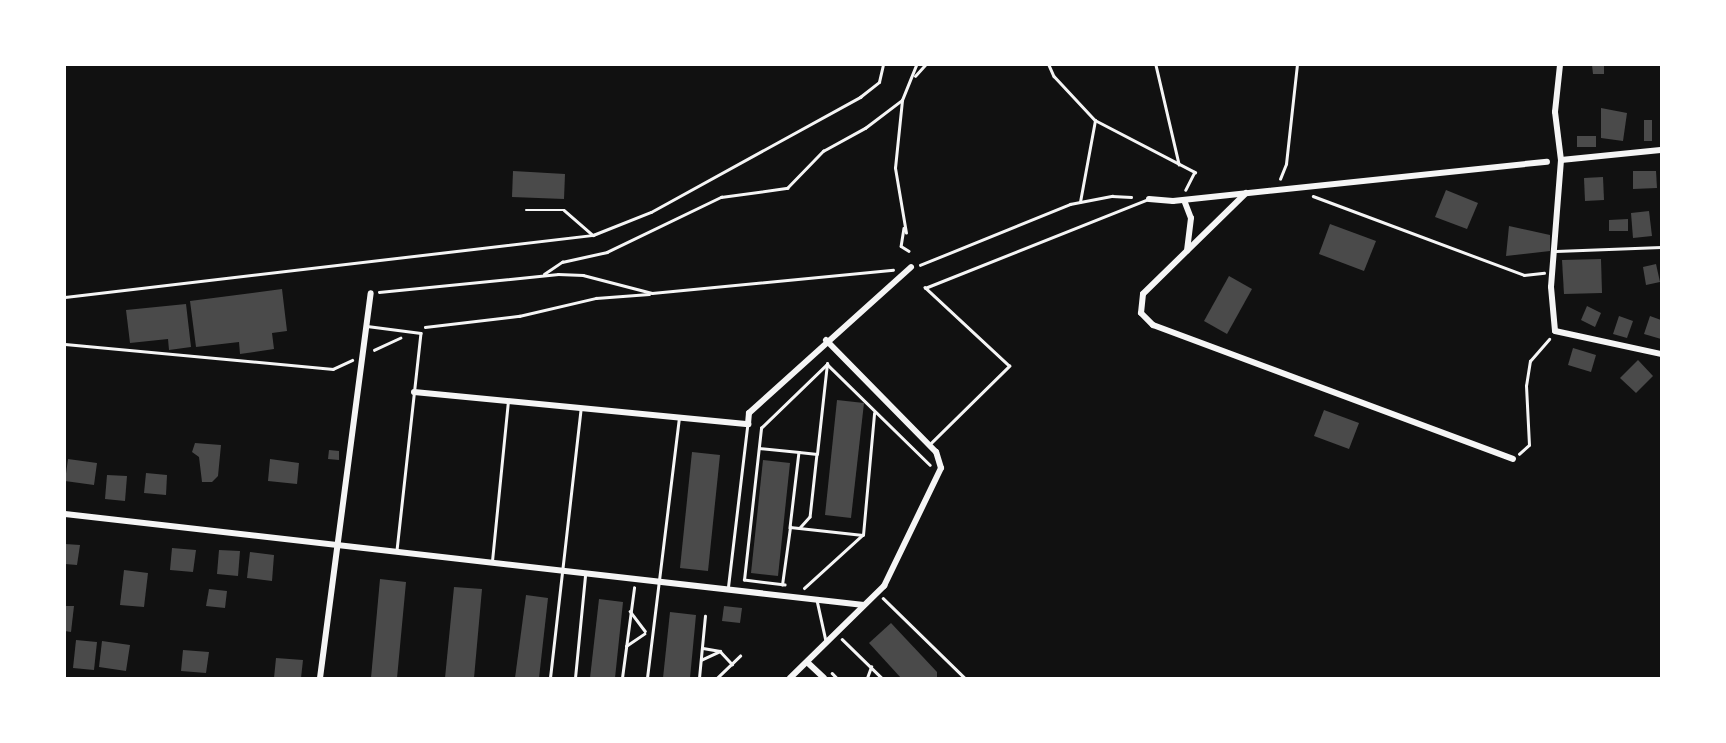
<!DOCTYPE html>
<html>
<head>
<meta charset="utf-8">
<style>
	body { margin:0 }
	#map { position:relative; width:1726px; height:743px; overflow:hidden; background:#111; font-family:Ubuntu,sans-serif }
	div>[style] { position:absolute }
	.building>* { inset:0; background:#4a4a4a }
	.path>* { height:2.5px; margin:-1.25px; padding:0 1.25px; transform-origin:1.25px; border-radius:1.25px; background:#f5f5f5 }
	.service>* { height:2.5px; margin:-1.25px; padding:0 1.25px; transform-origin:1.25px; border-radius:1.25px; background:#f5f5f5 }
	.minor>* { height:6px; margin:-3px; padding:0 3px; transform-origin:3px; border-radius:3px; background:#f5f5f5 }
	span { translate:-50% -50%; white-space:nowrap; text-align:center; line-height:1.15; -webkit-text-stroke:7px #fff; paint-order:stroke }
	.frame { position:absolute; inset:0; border:66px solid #fff; pointer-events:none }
</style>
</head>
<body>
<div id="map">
	<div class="building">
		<i style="clip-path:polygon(1592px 65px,1604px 65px,1604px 74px,1593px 74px)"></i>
		<i style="clip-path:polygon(1601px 108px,1627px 113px,1623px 141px,1601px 138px)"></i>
		<i style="clip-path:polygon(1644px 120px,1652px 120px,1652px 141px,1644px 141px)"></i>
		<i style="clip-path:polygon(1577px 136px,1596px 136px,1596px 147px,1577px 147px)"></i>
		<i style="clip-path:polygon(513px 171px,565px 174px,564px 199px,512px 197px)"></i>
		<i style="clip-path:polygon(1633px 171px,1656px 171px,1657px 188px,1633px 189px)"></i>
		<i style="clip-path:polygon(1603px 177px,1604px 200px,1585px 201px,1584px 178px)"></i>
		<i style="clip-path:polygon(1446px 190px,1478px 203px,1467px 229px,1435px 217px)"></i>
		<i style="clip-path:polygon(1649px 211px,1652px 236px,1633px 238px,1631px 213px)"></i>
		<i style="clip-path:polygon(1628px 219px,1628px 231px,1609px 231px,1609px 220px)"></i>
		<i style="clip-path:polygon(1330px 224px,1376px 241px,1364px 271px,1319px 254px)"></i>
		<i style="clip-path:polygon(1509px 226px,1550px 235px,1550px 251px,1506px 256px)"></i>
		<i style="clip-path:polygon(1601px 259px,1602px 293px,1564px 294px,1562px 260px)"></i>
		<i style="clip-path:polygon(1656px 264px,1660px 282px,1646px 285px,1643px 267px)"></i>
		<i style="clip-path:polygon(1229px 276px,1252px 289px,1227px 334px,1204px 321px)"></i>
		<i style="clip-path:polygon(282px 289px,287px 331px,272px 333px,274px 349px,240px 354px,239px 342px,196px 347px,190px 301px)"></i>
		<i style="clip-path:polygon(186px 304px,191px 347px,169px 350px,168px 339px,130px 343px,126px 310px)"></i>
		<i style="clip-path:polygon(1587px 306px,1601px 313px,1595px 327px,1581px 320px)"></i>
		<i style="clip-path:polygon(1619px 316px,1633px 321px,1627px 338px,1613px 334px)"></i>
		<i style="clip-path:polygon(1650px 316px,1661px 320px,1661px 339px,1644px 334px)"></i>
		<i style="clip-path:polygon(1573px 348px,1596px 355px,1591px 372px,1568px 365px)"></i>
		<i style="clip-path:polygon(1638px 360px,1653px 376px,1636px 393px,1620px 378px)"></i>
		<i style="clip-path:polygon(837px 400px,864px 403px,851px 518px,825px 515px)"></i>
		<i style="clip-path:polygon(1324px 410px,1359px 423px,1349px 449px,1314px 436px)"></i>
		<i style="clip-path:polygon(195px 443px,221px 445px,218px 476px,212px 482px,202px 482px,199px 457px,192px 452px)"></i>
		<i style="clip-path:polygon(329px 450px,339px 451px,339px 460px,328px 459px)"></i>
		<i style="clip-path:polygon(692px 452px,720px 455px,708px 571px,680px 568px)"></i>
		<i style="clip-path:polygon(68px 459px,97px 463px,94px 485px,65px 481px)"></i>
		<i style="clip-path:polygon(270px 459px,299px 463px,297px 484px,268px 481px)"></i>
		<i style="clip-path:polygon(763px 460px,790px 463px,778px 576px,751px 573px)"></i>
		<i style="clip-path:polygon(146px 473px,167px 475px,166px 495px,144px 493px)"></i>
		<i style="clip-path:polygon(107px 475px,127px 476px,125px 501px,105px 499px)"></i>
		<i style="clip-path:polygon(65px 544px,80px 545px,77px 565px,65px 564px)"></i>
		<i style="clip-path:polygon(172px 548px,196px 550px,193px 572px,170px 570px)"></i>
		<i style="clip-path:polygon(219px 550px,240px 551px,238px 576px,217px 574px)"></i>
		<i style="clip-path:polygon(250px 552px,274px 555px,272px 581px,247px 578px)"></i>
		<i style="clip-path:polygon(124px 570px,148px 573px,144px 607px,120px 605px)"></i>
		<i style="clip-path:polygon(380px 579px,406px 582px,397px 678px,371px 678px)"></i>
		<i style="clip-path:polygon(454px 587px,482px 589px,474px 678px,445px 678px)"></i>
		<i style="clip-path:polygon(209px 589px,227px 591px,225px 608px,206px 606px)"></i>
		<i style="clip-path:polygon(526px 595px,548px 598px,539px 678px,515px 678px)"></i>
		<i style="clip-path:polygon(599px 599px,623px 602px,615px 678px,590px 678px)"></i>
		<i style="clip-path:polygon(65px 606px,74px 606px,71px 632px,65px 631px)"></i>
		<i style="clip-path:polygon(724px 606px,742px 608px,740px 623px,722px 621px)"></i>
		<i style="clip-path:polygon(670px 612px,696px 615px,690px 678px,663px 678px)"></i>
		<i style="clip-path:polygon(891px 623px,937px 672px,937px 678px,901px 678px,869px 643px)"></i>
		<i style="clip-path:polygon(76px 640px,97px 642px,94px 670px,73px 668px)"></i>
		<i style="clip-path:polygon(102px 641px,130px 645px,126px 671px,99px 667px)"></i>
		<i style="clip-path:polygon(183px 650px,209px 652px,206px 673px,181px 671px)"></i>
		<i style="clip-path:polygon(276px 658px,303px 660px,301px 678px,274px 678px)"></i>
	</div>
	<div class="path">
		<i style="left:1049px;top:65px;width:12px;rotate:66deg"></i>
		<i style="left:1054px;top:76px;width:60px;rotate:47deg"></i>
		<i style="left:1095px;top:120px;width:113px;rotate:27.5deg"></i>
		<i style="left:1195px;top:172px;width:20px;rotate:117deg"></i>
		<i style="left:1156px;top:65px;width:102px;rotate:76.9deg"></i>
		<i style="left:915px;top:76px;width:15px;rotate:-48deg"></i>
		<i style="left:1280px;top:179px;width:16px;rotate:-68deg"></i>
		<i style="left:1286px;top:164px;width:100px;rotate:-83.7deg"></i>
		<i style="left:1313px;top:196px;width:225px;rotate:20.5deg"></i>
		<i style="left:1524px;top:275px;width:20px;rotate:-6deg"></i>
		<i style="left:1080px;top:202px;width:83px;rotate:-79.6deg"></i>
		<i style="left:904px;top:228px;width:18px;rotate:99deg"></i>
		<i style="left:901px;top:246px;width:9px;rotate:32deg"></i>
		<i style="left:906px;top:233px;width:66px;rotate:-99.6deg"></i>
		<i style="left:895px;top:168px;width:68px;rotate:-84.1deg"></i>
		<i style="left:902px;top:100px;width:38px;rotate:-68deg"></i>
		<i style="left:920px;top:265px;width:162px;rotate:-22.1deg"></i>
		<i style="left:1070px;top:204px;width:43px;rotate:-10.8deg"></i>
		<i style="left:1112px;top:196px;width:19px;rotate:3deg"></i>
		<i style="left:544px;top:274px;width:22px;rotate:-34deg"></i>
		<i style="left:562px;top:262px;width:46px;rotate:-12.5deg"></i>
		<i style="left:607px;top:252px;width:127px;rotate:-25.8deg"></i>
		<i style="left:721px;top:197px;width:67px;rotate:-7.8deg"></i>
		<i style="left:787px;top:188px;width:52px;rotate:-45.8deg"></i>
		<i style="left:823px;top:151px;width:48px;rotate:-28.7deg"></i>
		<i style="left:865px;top:128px;width:46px;rotate:-37.1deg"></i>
		<i style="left:379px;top:292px;width:180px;rotate:-5.7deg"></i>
		<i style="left:558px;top:274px;width:25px;rotate:2deg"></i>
		<i style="left:583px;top:275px;width:71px;rotate:14.6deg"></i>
		<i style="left:652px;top:293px;width:242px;rotate:-5.5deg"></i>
		<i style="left:425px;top:327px;width:95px;rotate:-6.7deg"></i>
		<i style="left:519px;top:316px;width:79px;rotate:-13.2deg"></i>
		<i style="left:596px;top:298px;width:53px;rotate:-4.3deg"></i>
		<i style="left:65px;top:344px;width:269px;rotate:5.3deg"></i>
		<i style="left:333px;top:369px;width:21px;rotate:-25deg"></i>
		<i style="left:374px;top:350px;width:29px;rotate:-25deg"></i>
		<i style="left:759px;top:448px;width:40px;rotate:5.7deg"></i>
		<i style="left:799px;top:452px;width:76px;rotate:96.8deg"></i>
		<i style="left:799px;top:452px;width:18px;rotate:6deg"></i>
		<i style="left:817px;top:454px;width:63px;rotate:96.3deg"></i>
		<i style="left:810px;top:517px;width:15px;rotate:132deg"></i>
		<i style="left:817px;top:454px;width:91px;rotate:-83.7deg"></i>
		<i style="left:1519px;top:454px;width:13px;rotate:-42deg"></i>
		<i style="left:1529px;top:445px;width:59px;rotate:-92.9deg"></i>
		<i style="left:1526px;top:386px;width:25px;rotate:-81deg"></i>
		<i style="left:1530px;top:361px;width:29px;rotate:-49deg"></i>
		<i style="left:863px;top:535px;width:122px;rotate:-84.8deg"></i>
		<i style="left:782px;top:585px;width:59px;rotate:-82.1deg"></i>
		<i style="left:790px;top:527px;width:73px;rotate:6.3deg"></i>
		<i style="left:863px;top:535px;width:79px;rotate:137.6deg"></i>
		<i style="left:785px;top:585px;width:41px;rotate:-173deg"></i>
		<i style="left:744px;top:580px;width:153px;rotate:-83.6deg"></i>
		<i style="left:761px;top:428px;width:92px;rotate:-44.1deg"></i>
		<i style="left:827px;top:364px;width:144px;rotate:44.4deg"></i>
		<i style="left:883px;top:598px;width:115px;rotate:44.3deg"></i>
		<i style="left:630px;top:611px;width:25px;rotate:53deg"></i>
		<i style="left:842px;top:639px;width:56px;rotate:44.3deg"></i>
		<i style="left:626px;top:646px;width:22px;rotate:-34deg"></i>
		<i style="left:703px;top:648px;width:17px;rotate:10deg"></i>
		<i style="left:701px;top:660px;width:21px;rotate:-25deg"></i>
		<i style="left:720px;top:651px;width:18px;rotate:47deg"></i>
		<i style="left:832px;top:673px;width:7px;rotate:45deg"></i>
		<i style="left:622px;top:678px;width:91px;rotate:-82.4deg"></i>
		<i style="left:699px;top:678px;width:62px;rotate:-84.5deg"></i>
		<i style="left:717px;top:678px;width:32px;rotate:-44deg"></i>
		<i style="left:867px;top:678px;width:12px;rotate:-70deg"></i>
	</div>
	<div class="service">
		<i style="left:526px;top:210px;width:38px"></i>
		<i style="left:564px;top:210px;width:38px;rotate:41deg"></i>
		<i style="left:1556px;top:251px;width:105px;rotate:-2.2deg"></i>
		<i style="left:65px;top:297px;width:532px;rotate:-6.7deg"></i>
		<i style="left:593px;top:235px;width:62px;rotate:-21.6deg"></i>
		<i style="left:651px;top:212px;width:239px;rotate:-28.8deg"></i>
		<i style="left:860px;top:97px;width:24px;rotate:-38deg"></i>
		<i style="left:879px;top:82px;width:17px;rotate:-77deg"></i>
		<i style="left:367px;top:326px;width:54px;rotate:7.4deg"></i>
		<i style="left:421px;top:333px;width:219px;rotate:96.3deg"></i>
		<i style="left:931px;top:443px;width:110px;rotate:-44.6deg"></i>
		<i style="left:1009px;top:366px;width:115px;rotate:-137.1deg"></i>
		<i style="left:925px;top:288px;width:241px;rotate:-21.7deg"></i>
		<i style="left:492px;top:561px;width:161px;rotate:-84.3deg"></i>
		<i style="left:728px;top:587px;width:161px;rotate:-83.2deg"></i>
		<i style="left:817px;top:600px;width:42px;rotate:77.6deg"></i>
		<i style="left:550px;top:678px;width:272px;rotate:-83.5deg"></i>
		<i style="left:575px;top:678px;width:102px;rotate:-84.4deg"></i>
		<i style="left:647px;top:678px;width:262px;rotate:-83deg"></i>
	</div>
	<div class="minor">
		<i style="left:1560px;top:65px;width:47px;rotate:96.1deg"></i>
		<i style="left:1555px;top:112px;width:48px;rotate:82.9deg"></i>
		<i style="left:1561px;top:160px;width:127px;rotate:94.5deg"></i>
		<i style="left:1551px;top:287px;width:44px;rotate:84.8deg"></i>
		<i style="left:1555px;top:331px;width:108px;rotate:12.2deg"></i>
		<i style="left:1561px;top:160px;width:100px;rotate:-5.7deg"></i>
		<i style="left:1246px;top:193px;width:144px;rotate:135.6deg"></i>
		<i style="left:1143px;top:294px;width:19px;rotate:96deg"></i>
		<i style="left:1141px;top:313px;width:17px;rotate:45deg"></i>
		<i style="left:1153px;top:325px;width:384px;rotate:20.4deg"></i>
		<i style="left:1149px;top:199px;width:24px;rotate:5deg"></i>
		<i style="left:1173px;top:201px;width:376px;rotate:-6deg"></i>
		<i style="left:1184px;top:200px;width:19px;rotate:69deg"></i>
		<i style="left:1191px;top:218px;width:33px;rotate:97deg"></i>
		<i style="left:414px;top:392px;width:336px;rotate:5.5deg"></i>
		<i style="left:748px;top:424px;width:11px;rotate:-85deg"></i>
		<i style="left:749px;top:413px;width:218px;rotate:-42deg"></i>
		<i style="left:65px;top:514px;width:804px;rotate:6.5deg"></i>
		<i style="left:807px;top:662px;width:23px;rotate:43deg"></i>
		<i style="left:320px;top:678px;width:388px;rotate:-82.5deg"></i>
		<i style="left:790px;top:678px;width:132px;rotate:-44.4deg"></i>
		<i style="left:884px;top:586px;width:131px;rotate:-64.2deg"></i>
		<i style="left:941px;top:468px;width:17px;rotate:-107deg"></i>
		<i style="left:936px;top:452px;width:157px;rotate:-134.5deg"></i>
	</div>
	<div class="frame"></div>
</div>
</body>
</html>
